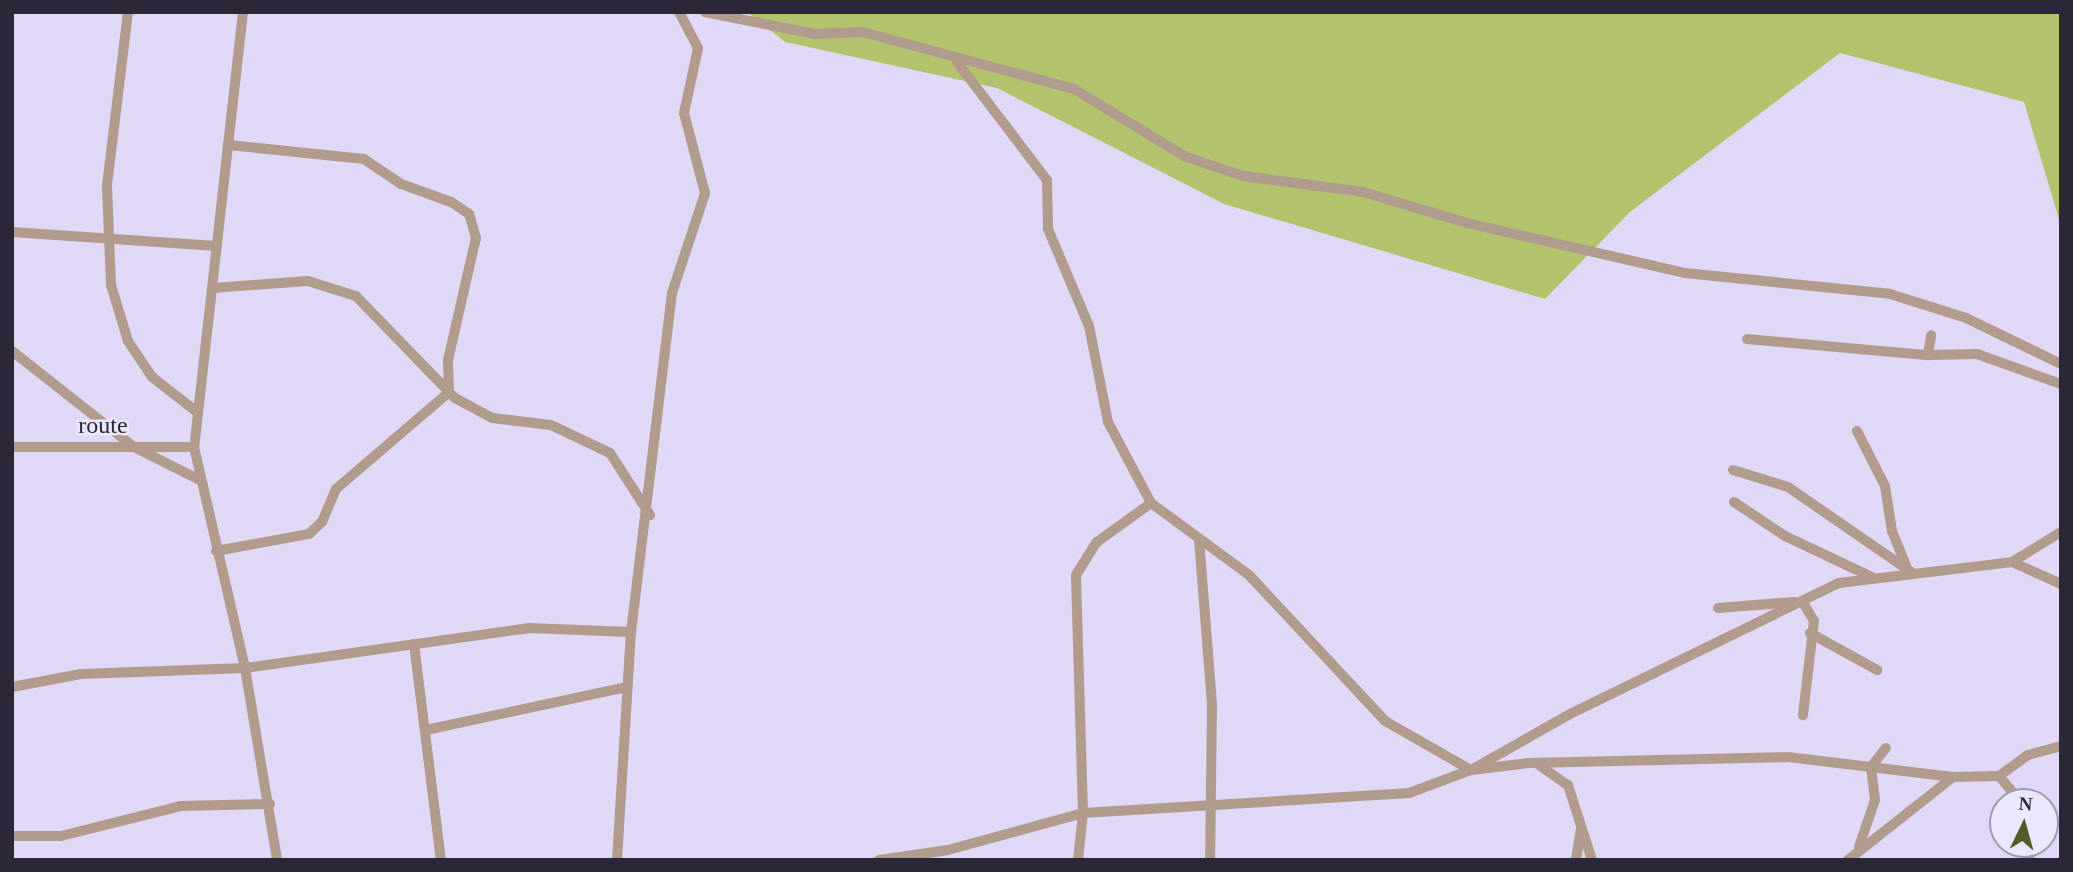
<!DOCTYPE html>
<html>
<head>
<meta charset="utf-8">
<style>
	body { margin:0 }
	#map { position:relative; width:2073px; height:872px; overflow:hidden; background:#e1d8f8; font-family:"Times New Roman",serif }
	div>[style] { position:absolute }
	.green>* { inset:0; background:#b3c36c }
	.street>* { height:10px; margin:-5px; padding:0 5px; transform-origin:5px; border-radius:5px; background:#b09b8c }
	span { translate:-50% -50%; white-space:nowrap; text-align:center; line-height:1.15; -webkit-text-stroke:5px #ede7fd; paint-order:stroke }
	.street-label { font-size:24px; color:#2c2639 }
	.frame { position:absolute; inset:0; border:14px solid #2c2639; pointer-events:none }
	.north { position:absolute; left:1989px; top:788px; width:70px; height:70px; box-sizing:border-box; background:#ede7fd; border:2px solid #a09aaf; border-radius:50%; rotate:5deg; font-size:19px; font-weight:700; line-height:28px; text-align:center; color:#2c2639 }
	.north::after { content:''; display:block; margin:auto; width:24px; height:32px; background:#525b2a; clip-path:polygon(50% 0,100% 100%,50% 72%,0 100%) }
</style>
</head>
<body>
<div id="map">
	<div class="green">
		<i style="clip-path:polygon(747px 12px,2061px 12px,2061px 226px,2024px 102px,1840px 53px,1630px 212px,1545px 299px,1224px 204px,997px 88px,785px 42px)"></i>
	</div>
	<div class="street">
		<i style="left:128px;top:12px;width:175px;rotate:96.9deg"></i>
		<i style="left:107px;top:186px;width:99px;rotate:87.7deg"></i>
		<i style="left:111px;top:285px;width:59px;rotate:73.1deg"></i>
		<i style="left:128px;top:341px;width:43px;rotate:56.3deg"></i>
		<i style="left:152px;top:377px;width:57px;rotate:37.9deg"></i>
		<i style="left:243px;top:12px;width:438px;rotate:96.4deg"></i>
		<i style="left:194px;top:447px;width:227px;rotate:77deg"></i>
		<i style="left:245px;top:668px;width:195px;rotate:80.5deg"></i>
		<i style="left:705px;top:12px;width:111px;rotate:11.4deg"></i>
		<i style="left:814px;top:34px;width:49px;rotate:-2.3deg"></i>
		<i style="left:863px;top:32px;width:219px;rotate:15.1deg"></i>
		<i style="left:1074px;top:89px;width:129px;rotate:31.3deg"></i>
		<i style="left:1184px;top:156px;width:62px;rotate:18.7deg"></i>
		<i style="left:1243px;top:176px;width:121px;rotate:7.6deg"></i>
		<i style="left:1363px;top:192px;width:109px;rotate:16.6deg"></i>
		<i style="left:1467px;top:223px;width:224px;rotate:12.9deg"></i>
		<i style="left:1685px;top:273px;width:206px;rotate:5.8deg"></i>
		<i style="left:1890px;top:294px;width:80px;rotate:17.5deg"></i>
		<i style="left:1966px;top:318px;width:106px;rotate:25.8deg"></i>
		<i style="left:957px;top:62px;width:148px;rotate:52.7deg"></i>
		<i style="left:1047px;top:180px;width:49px;rotate:88.8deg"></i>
		<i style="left:1048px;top:229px;width:105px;rotate:67.1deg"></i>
		<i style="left:1089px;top:326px;width:98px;rotate:78.8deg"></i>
		<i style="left:1108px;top:422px;width:92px;rotate:62deg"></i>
		<i style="left:1151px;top:503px;width:122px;rotate:36.3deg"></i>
		<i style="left:1249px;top:575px;width:200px;rotate:47deg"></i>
		<i style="left:1385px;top:721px;width:99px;rotate:29.7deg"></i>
		<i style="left:1471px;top:770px;width:114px;rotate:-29.5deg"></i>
		<i style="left:1570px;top:714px;width:299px;rotate:-26deg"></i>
		<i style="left:1839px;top:583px;width:174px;rotate:-6.9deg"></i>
		<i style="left:2012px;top:562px;width:57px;rotate:-31.5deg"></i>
		<i style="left:12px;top:232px;width:205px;rotate:3.9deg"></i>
		<i style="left:213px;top:288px;width:95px;rotate:-4.2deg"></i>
		<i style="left:308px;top:281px;width:50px;rotate:17.4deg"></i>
		<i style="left:356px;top:296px;width:142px;rotate:45.9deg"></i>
		<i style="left:455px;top:398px;width:42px;rotate:28.4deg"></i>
		<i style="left:492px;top:418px;width:59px;rotate:6.8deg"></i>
		<i style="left:551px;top:425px;width:65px;rotate:25.4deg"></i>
		<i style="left:610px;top:453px;width:74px;rotate:57.2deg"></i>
		<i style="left:1747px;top:339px;width:182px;rotate:5.1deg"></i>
		<i style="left:1928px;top:355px;width:20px;rotate:-81deg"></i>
		<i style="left:12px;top:351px;width:155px;rotate:38.2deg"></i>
		<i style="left:134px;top:447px;width:72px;rotate:26.6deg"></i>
		<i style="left:1928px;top:355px;width:49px;rotate:-1.2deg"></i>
		<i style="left:1977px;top:354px;width:89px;rotate:19.7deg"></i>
		<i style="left:1857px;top:431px;width:62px;rotate:63deg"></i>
		<i style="left:1885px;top:486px;width:46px;rotate:81.2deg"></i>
		<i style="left:1892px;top:531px;width:40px;rotate:68deg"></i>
		<i style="left:12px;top:447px;width:182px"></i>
		<i style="left:1733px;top:470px;width:58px;rotate:17.2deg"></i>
		<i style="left:1788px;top:487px;width:153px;rotate:34.6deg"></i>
		<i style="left:1734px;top:502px;width:61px;rotate:33.7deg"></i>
		<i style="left:1785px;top:536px;width:98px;rotate:25.3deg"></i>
		<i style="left:1199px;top:539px;width:166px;rotate:85.5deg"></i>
		<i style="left:1212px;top:704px;width:156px;rotate:90.7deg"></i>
		<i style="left:216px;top:551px;width:95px;rotate:-10.4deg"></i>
		<i style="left:309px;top:534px;width:18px;rotate:-43deg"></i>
		<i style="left:322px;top:522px;width:36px;rotate:-67deg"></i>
		<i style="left:336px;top:489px;width:149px;rotate:-40.6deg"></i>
		<i style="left:449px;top:392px;width:32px;rotate:-92deg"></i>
		<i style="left:448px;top:360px;width:125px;rotate:-77.1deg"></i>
		<i style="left:476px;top:238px;width:25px;rotate:-106deg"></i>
		<i style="left:469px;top:214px;width:22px;rotate:-146deg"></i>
		<i style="left:451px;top:202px;width:53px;rotate:-160.2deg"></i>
		<i style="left:401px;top:184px;width:45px;rotate:-146deg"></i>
		<i style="left:364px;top:159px;width:137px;rotate:-174.1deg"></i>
		<i style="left:2012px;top:562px;width:54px;rotate:24.2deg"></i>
		<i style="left:1802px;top:601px;width:23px;rotate:59deg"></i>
		<i style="left:1814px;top:621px;width:95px;rotate:96.7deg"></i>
		<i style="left:1718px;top:608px;width:77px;rotate:-4.5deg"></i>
		<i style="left:1810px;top:633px;width:77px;rotate:28.9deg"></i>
		<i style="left:414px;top:644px;width:218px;rotate:82.9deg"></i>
		<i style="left:12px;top:687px;width:70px;rotate:-10.7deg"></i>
		<i style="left:81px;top:674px;width:164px;rotate:-2.1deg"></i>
		<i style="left:245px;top:668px;width:286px;rotate:-8deg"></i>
		<i style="left:528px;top:628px;width:103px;rotate:2.2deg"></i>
		<i style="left:426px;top:730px;width:206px;rotate:-12.1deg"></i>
		<i style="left:1539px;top:765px;width:35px;rotate:35deg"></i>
		<i style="left:1568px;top:785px;width:79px;rotate:72.3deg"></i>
		<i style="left:1999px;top:776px;width:34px;rotate:50deg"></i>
		<i style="left:12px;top:836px;width:49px"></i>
		<i style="left:61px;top:836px;width:123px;rotate:-14.1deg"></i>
		<i style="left:180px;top:806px;width:90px;rotate:-1.3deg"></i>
		<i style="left:2023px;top:844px;width:17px;rotate:66deg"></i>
		<i style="left:1859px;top:847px;width:50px;rotate:-71.2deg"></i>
		<i style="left:1875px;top:800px;width:33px;rotate:-97deg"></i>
		<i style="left:1871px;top:767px;width:24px;rotate:-52deg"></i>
		<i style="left:617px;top:860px;width:228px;rotate:-86.5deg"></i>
		<i style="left:631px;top:632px;width:341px;rotate:-83.1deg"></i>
		<i style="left:672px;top:293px;width:105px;rotate:-71.7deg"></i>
		<i style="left:705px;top:193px;width:83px;rotate:-104.7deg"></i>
		<i style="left:684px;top:113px;width:66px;rotate:-77.8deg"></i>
		<i style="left:698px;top:48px;width:41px;rotate:-117.8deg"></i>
		<i style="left:879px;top:860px;width:70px;rotate:-8.2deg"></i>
		<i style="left:948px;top:850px;width:140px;rotate:-15.3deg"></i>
		<i style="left:1083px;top:813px;width:327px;rotate:-3.5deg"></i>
		<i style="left:1409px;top:793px;width:66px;rotate:-20.4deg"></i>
		<i style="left:1471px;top:770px;width:58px;rotate:-6.9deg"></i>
		<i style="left:1529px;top:763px;width:259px;rotate:-1.3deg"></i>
		<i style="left:1788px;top:757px;width:166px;rotate:6.9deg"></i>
		<i style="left:1953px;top:777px;width:46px;rotate:-1.2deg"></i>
		<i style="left:1999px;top:776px;width:36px;rotate:-36deg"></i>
		<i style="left:2028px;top:755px;width:34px;rotate:-15deg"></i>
		<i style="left:1078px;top:860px;width:47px;rotate:-83.9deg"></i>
		<i style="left:1083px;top:813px;width:238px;rotate:-91.7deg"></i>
		<i style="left:1076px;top:575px;width:39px;rotate:-58deg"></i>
		<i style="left:1097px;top:542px;width:67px;rotate:-35.8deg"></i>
		<i style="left:1576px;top:860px;width:32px;rotate:-81deg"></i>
		<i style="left:1848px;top:860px;width:134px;rotate:-38.3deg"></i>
	</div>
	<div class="street-label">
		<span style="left:103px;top:426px">route</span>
	</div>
	<div class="frame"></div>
	<div class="north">N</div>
</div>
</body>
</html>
